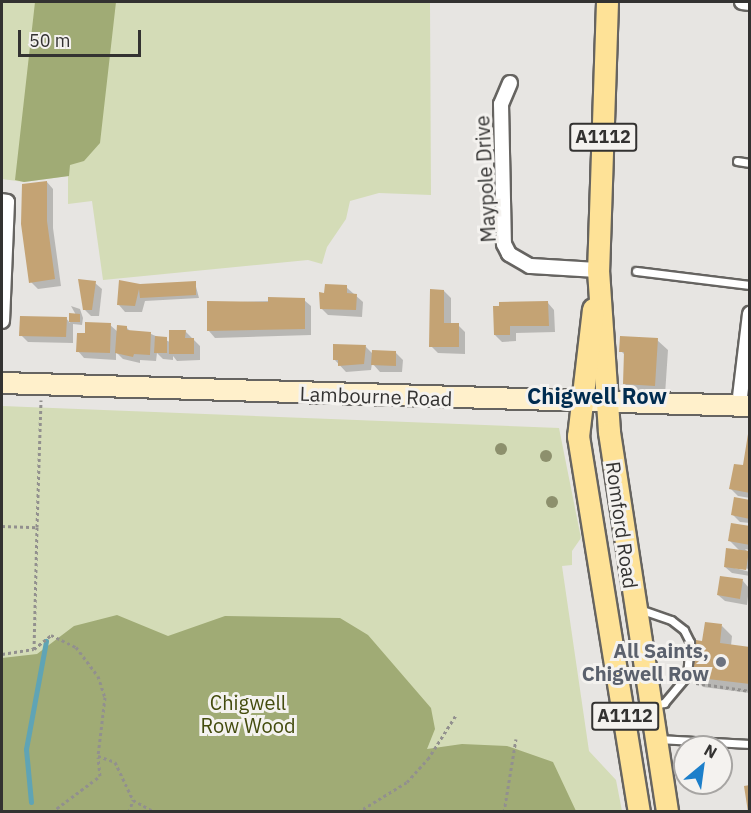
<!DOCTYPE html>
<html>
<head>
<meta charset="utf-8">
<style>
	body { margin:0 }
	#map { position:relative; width:751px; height:813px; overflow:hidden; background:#e7e5e2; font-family:"IBM Plex Sans",sans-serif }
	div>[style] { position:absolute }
	.green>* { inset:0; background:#d4dcb7 }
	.forest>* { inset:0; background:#a0ab75 }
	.shadow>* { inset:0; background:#0003 }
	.stream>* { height:5px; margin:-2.5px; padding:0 2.5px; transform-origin:2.5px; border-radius:2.5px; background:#5fa4b5 }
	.building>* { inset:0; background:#c4a374 }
	.path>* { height:3px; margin-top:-1.5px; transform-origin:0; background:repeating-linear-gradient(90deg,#92908e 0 3px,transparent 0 6px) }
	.roads { filter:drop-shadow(2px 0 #666461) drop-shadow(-2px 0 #666461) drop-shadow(0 2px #666461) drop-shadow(0 -2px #666461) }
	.lane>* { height:7px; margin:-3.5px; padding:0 3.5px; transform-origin:3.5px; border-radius:3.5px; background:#fff }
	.street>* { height:14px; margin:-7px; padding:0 7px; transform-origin:7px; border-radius:7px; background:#fff }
	.secondary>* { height:20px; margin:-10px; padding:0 10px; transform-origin:10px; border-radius:10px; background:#fff0cb }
	.primary>* { height:21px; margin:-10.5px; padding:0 10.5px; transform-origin:10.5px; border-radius:10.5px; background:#fee297 }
	.trees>* { width:12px; height:12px; margin:-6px; border-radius:50%; background:#8d906d }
	.dots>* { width:16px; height:16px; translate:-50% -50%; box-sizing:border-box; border:3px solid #f4f2ef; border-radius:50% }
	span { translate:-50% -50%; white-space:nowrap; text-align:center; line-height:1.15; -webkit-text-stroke:6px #f4f2ef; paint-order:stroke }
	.shield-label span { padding:2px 4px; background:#f4f2ef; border:2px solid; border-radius:4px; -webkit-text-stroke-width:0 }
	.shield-label { font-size:18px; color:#333231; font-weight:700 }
	.street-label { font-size:20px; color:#333231 }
	.worship-label { font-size:20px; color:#5b616d; font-weight:700 }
	.right { translate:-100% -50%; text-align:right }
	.park-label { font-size:20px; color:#434b0d }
	.quarter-label { font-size:22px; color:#002c50; font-weight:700 }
	.frame { position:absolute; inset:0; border:3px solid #333231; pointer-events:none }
	.north { position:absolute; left:673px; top:735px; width:60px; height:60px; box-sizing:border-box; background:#f4f2ef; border:2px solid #a7a5a3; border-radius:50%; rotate:29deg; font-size:16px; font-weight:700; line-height:24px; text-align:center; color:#333231 }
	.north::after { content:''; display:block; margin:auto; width:21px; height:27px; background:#1c7fca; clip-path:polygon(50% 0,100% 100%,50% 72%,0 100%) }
	.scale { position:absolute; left:18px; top:30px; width:123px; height:27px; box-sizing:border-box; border:3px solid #333231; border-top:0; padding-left:8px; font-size:18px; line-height:21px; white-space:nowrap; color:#333231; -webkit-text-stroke:4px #f4f2ef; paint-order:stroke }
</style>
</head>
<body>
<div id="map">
	<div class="green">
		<i style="clip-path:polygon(2px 2px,430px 2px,431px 195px,379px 193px,350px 201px,346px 219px,327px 247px,322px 264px,308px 260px,103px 280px,92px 201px,68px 204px,68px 176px,24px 182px,2px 179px)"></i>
		<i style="clip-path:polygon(2px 406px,559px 428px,581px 538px,572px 551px,572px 565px,562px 566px,589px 751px,616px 780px,622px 811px,2px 811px)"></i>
	</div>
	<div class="forest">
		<i style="clip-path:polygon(35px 2px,116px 2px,100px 143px,84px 161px,70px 165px,69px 176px,24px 182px,15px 180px)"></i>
		<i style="clip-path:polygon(117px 615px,168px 636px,225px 616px,340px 618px,368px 635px,431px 708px,435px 729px,427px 749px,462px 744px,507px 746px,553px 762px,576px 811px,2px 811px,2px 658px,37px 654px,74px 626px)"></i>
	</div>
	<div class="shadow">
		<i style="clip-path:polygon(47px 182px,53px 189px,53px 228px,61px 286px,38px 289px,31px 282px)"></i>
		<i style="clip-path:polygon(120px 281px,140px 285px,195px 283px,199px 298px,145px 301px,142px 312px,125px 312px,119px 305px)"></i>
		<i style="clip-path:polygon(95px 283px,102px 289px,99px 316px,91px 316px,84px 309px)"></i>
		<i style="clip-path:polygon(346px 287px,363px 302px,362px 317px,328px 315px,321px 308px,326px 294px)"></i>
		<i style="clip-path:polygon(444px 291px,451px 298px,451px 325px,458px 325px,465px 332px,465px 354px,438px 353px,431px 346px)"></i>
		<i style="clip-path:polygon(304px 300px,311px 306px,311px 335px,215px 338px,209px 331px,209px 303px)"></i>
		<i style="clip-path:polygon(548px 303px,554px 310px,555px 332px,516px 333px,516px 341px,502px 342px,495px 335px)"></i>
		<i style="clip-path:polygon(71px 306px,80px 309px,83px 318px,82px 325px,73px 324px,73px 343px,28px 342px,21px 335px,66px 318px,70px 323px,71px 315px,76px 315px)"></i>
		<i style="clip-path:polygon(110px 325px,118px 332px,126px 327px,131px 332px,151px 334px,170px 342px,185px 331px,200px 346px,200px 360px,177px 361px,173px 356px,173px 360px,163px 359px,157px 353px,156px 361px,140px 360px,140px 363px,123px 359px,116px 352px,116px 360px,84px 358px,78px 351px,86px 335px)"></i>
		<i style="clip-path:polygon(657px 340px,668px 350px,665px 395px,635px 394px,624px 383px,626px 356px,621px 351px)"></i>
		<i style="clip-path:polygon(335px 345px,366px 347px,373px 354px,396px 353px,403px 360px,402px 372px,380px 372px,372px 363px,371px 370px,346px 372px,334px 359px)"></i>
		<i style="clip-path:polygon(750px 436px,750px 498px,738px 496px,731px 489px,744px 467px)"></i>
		<i style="clip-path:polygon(750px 501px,750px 523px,740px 522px,733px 515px)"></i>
		<i style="clip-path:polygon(750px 527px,750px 550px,745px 549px,750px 554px,750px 569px,731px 567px,750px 572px,750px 576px,732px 573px,725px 567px,740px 551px,730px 541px)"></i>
		<i style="clip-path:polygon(743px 581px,749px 588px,747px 605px,725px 601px,718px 595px)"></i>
		<i style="clip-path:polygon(722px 626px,732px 636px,731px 646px,750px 649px,750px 693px,703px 687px,693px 676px,704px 642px)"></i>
	</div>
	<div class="stream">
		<i style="left:31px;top:802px;width:53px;rotate:-95.4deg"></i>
		<i style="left:26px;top:749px;width:110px;rotate:-79.5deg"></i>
	</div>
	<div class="building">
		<i style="clip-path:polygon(47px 181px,47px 221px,55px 279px,29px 283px,21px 224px,22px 184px)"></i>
		<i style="clip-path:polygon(78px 279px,96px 281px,92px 310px,83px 310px)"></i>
		<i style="clip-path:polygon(119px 280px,140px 284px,196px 281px,196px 295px,140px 298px,139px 289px,135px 306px,117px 305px)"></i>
		<i style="clip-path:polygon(325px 284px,347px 285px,347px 293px,357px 294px,356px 310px,320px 309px,319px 292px,324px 293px)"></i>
		<i style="clip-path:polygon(430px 289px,444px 290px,444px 323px,459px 323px,459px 347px,429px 347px)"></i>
		<i style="clip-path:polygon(268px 297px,305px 298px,305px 329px,207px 331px,207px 301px,268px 302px)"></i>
		<i style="clip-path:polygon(548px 301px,549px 326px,510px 326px,510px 335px,494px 335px,493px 306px,499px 306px,499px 302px)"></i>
		<i style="clip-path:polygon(69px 313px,80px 314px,80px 322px,69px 322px)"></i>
		<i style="clip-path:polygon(20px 316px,67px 317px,66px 337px,19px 336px)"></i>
		<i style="clip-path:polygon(85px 322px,111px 323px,110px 353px,76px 352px,77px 333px,85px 333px)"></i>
		<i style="clip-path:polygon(117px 325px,127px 326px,127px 330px,151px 332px,150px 355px,134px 354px,133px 357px,115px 353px)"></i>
		<i style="clip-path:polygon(169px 330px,186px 330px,185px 338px,194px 338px,194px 354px,169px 354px)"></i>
		<i style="clip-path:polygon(155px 336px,167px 337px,167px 353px,154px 353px)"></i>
		<i style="clip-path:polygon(620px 336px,658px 338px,655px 386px,623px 384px,624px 352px,619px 352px)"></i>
		<i style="clip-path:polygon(333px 344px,366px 345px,364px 364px,338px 366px,338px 360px,333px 360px)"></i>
		<i style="clip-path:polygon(372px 350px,396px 351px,396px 366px,371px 365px)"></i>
		<i style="clip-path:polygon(748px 434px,750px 434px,750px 493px,729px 489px,734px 464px,743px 465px)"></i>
		<i style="clip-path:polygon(734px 497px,750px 500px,750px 519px,731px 515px)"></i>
		<i style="clip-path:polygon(731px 523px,750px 526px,750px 545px,728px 541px)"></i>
		<i style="clip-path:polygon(726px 548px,749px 551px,746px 570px,724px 567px)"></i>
		<i style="clip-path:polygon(720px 576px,743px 579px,740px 599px,717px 595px)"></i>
		<i style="clip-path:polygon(705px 622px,722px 624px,720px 643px,750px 647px,750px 684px,691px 677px,696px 640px,702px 641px)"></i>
		<i style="clip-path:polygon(750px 785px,750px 812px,748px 812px,744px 786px)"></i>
	</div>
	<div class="path">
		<i style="left:2px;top:526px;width:35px;rotate:2deg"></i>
		<i style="left:37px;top:527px;width:122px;rotate:91.4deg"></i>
		<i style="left:37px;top:527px;width:127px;rotate:-88.2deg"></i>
		<i style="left:2px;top:654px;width:32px;rotate:-9deg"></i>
		<i style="left:34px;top:649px;width:22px;rotate:-39deg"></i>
		<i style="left:51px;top:635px;width:28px;rotate:26deg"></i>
		<i style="left:76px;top:647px;width:36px;rotate:53deg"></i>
		<i style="left:98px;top:676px;width:22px;rotate:72deg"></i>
		<i style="left:105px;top:697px;width:59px;rotate:96.8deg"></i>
		<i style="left:98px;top:756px;width:18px;rotate:19deg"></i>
		<i style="left:115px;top:762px;width:42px;rotate:64.7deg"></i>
		<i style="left:133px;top:800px;width:25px;rotate:29deg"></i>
		<i style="left:696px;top:683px;width:55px;rotate:8.4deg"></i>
		<i style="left:52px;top:812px;width:60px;rotate:-36.9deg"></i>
		<i style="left:100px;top:776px;width:19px;rotate:-96deg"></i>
		<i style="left:129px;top:812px;width:13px;rotate:-72deg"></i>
		<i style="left:358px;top:812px;width:57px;rotate:-31.5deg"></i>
		<i style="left:407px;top:782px;width:31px;rotate:-48deg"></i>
		<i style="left:428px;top:759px;width:52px;rotate:-57.5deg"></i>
		<i style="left:504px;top:812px;width:74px;rotate:-80.7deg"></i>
	</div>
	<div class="roads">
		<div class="lane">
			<i style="left:737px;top:161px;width:13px;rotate:9deg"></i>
			<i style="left:636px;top:271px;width:115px;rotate:7deg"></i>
			<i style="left:626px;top:718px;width:15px;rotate:-37deg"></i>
			<i style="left:638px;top:709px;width:27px;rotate:-13deg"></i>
			<i style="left:664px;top:703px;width:35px;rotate:-50deg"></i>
			<i style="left:687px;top:676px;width:34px;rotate:-85deg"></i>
			<i style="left:690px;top:642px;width:13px;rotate:-117deg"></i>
			<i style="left:684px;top:630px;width:16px;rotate:-142deg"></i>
			<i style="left:671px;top:620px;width:34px;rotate:-161deg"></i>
			<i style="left:658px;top:739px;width:92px;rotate:3.1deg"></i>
		</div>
		<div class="street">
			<i style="left:742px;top:2px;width:8px;rotate:7deg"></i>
			<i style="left:510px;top:83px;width:23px;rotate:113deg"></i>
			<i style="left:501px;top:104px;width:140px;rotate:88.8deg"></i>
			<i style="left:504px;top:244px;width:11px;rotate:63deg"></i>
			<i style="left:509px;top:254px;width:24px;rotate:30deg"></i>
			<i style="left:530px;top:266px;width:68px;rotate:3.4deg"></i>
			<i style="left:2px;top:201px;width:5px;rotate:11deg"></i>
			<i style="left:7px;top:202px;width:119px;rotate:92.4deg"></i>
			<i style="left:739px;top:405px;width:92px;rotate:-83.1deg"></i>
		</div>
		<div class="secondary">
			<i style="left:2px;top:383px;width:748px;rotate:1.76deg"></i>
		</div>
		<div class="primary">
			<i style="left:607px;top:2px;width:268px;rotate:91.9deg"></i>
			<i style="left:598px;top:270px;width:162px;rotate:86.1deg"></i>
			<i style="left:609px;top:432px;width:384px;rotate:81.3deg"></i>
			<i style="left:593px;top:309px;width:128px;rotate:96.7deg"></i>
			<i style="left:578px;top:436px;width:381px;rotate:80.8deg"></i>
		</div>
	</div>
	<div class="trees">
		<i style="left:501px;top:449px"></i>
		<i style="left:546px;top:456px"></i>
		<i style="left:552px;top:502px"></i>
	</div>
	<div class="dots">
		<i style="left:721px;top:662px;background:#6b7280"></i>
	</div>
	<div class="shield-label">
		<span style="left:603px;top:137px">A1112</span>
		<span style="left:625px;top:716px">A1112</span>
	</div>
	<div class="street-label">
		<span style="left:485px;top:179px;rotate:-93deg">Maypole Drive</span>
		<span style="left:376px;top:396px;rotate:2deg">Lambourne Road</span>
		<span style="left:622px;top:525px;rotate:82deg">Romford Road</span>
	</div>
	<div class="worship-label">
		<span class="right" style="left:709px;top:662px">All Saints,<br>Chigwell Row</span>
	</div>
	<div class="park-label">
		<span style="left:248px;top:714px">Chigwell<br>Row Wood</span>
	</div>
	<div class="quarter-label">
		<span style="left:597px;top:396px">Chigwell Row</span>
	</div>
	<div class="frame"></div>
	<div class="north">N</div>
	<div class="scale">50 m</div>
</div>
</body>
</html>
